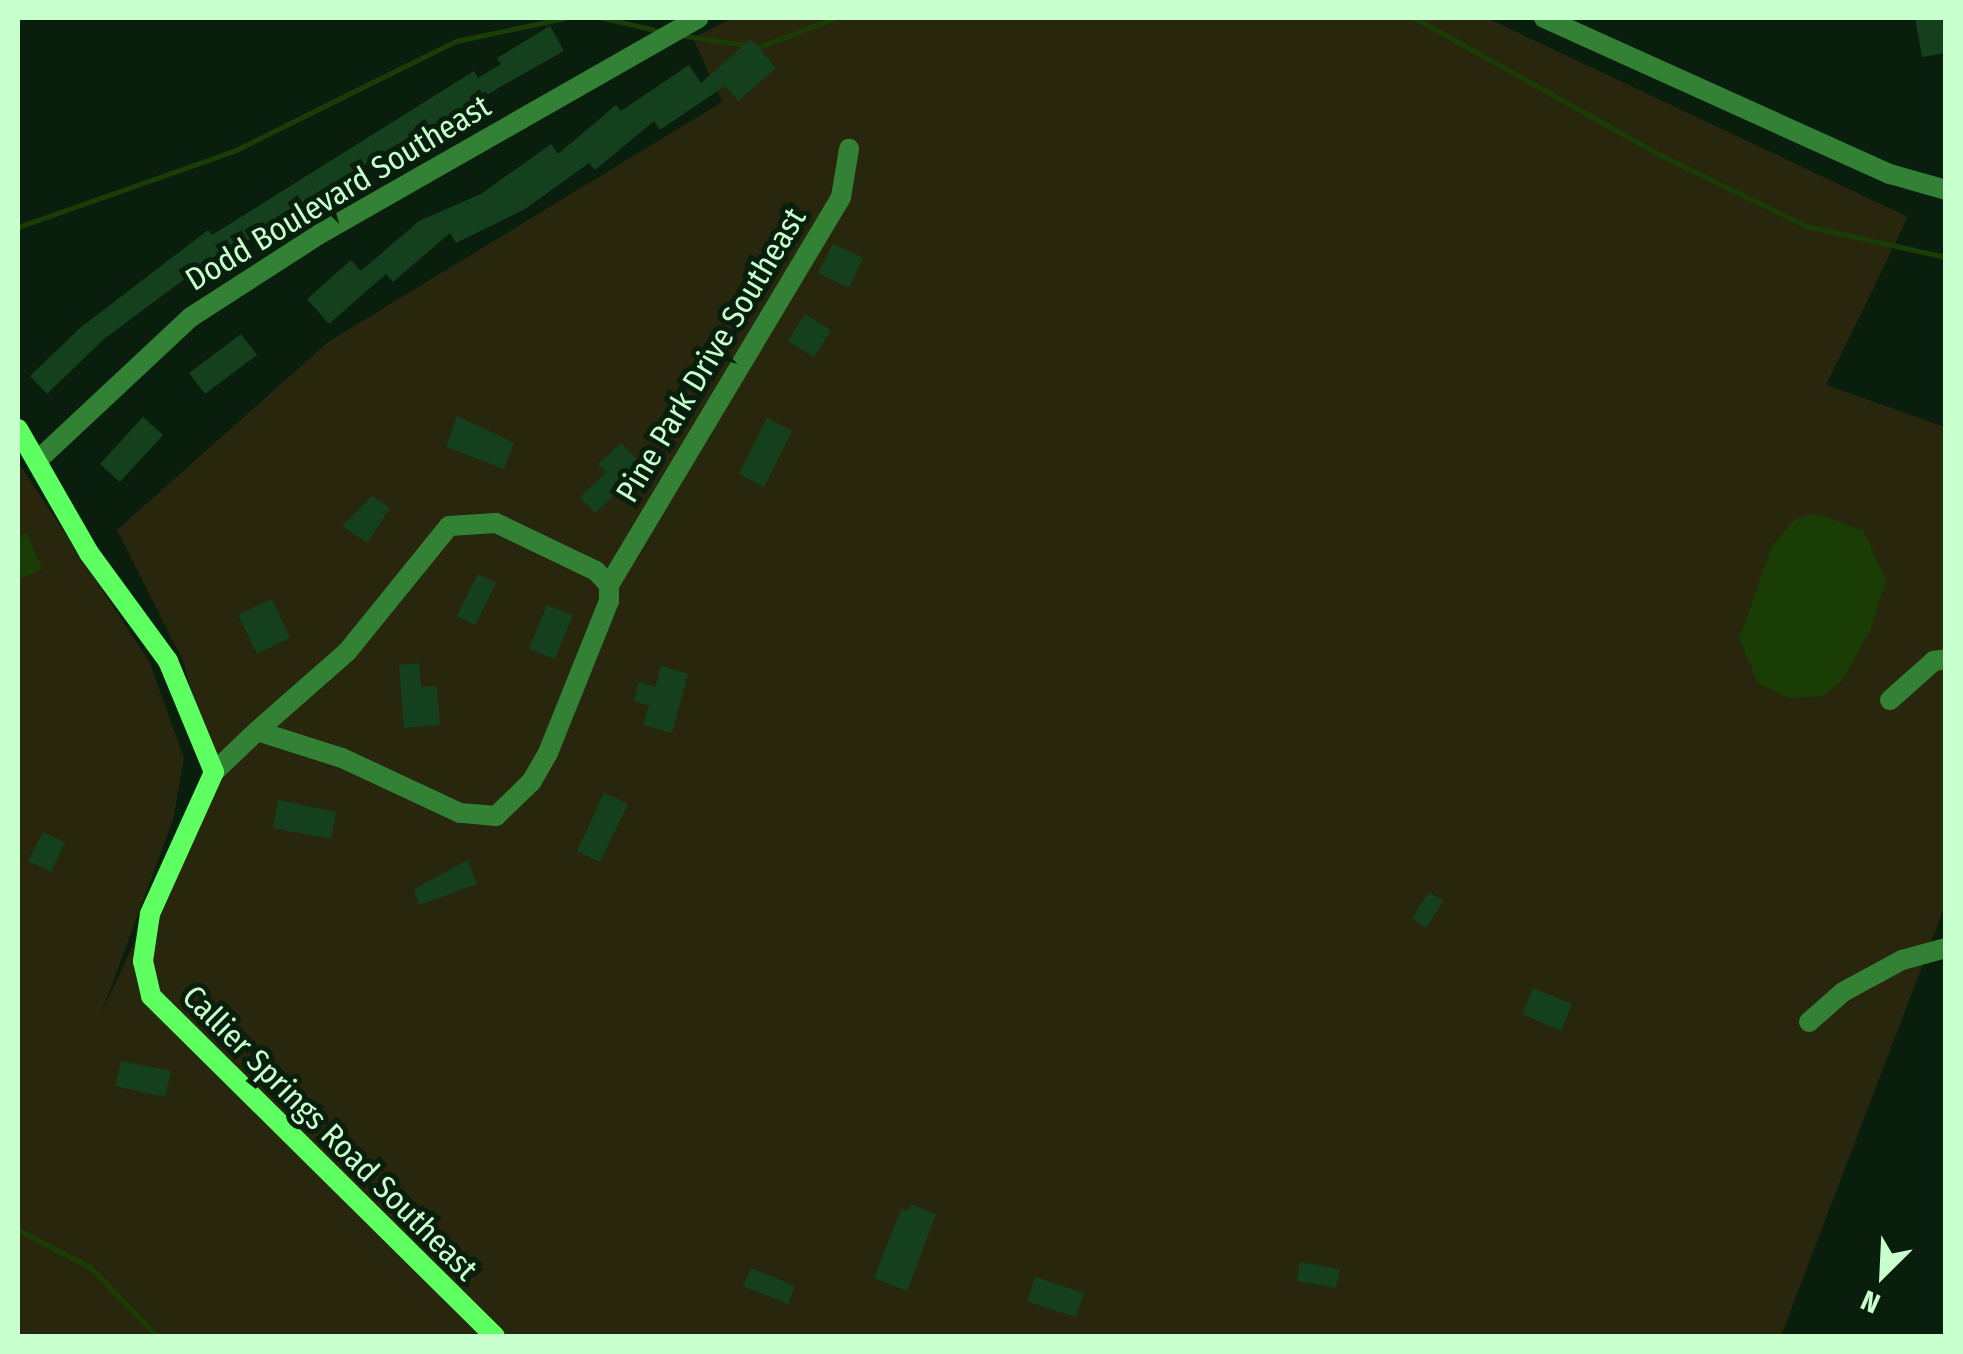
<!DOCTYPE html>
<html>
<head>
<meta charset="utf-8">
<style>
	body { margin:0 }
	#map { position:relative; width:1963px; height:1354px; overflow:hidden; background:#0a1e0d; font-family:"Fira Sans Condensed",sans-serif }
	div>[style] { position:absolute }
	.green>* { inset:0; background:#28270d }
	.water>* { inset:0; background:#1a3c05 }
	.stream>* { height:5px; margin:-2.5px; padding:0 2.5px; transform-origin:2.5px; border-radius:2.5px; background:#1a3c05 }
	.building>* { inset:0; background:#15401d }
	.street>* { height:20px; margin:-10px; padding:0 10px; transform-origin:10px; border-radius:10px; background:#328134 }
	.secondary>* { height:20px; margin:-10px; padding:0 10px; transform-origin:10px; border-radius:10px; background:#5eff60 }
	span { translate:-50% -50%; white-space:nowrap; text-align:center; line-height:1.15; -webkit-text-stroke:10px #0a1e0d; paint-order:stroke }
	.street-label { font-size:32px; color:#c7ffcd }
	.frame { position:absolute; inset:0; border:20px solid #c7ffcd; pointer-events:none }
	.north { position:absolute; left:1833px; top:1224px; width:100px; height:100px; -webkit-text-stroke:8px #0a1e0d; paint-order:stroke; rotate:204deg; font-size:28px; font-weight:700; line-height:40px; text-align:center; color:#c7ffcd }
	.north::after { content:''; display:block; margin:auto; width:35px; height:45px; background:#c7ffcd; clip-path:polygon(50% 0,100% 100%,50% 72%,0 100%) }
</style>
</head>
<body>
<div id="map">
	<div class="green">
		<i style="clip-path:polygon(733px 18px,1487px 18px,1908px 217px,1826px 385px,1945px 427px,1945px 906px,1781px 1336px,18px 1336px,18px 462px,149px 661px,184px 758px,173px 820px,101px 1014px,214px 772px,183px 661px,117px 530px,328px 342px,722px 102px,693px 38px)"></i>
	</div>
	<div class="water">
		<i style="clip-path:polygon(1814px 513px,1864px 531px,1886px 580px,1871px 629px,1841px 682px,1822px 696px,1789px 698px,1758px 683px,1739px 639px,1772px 546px,1795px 519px)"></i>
		<i style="clip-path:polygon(27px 533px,42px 569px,18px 579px,18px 537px)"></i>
	</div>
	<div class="stream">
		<i style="left:603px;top:18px;width:63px;rotate:12.9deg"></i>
		<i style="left:1415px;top:18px;width:285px;rotate:29.2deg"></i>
		<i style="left:1664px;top:157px;width:158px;rotate:25.9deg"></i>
		<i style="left:1806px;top:226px;width:143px;rotate:12.5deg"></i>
		<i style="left:685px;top:36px;width:75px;rotate:8.5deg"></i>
		<i style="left:759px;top:47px;width:81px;rotate:-20.9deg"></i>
		<i style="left:18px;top:227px;width:229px;rotate:-19.4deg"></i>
		<i style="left:234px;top:151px;width:248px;rotate:-26.4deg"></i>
		<i style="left:456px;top:41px;width:111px;rotate:-11.9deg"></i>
		<i style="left:18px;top:1230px;width:81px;rotate:27.2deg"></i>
		<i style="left:90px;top:1267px;width:96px;rotate:45.8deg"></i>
	</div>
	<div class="building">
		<i style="clip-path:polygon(1915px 18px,1942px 18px,1946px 53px,1922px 57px)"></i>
		<i style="clip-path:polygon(550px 26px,564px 51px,383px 153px,232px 251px,229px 246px,104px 339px,47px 394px,30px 376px,80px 328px,208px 230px,212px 235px,474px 71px,478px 78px,501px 64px,497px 58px)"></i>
		<i style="clip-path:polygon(751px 39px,776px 68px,738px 101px,725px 86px,660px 130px,654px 121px,595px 170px,589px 163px,525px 209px,456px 243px,450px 233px,393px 282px,386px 274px,329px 324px,307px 299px,351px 260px,361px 271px,419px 221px,481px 194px,551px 144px,558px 154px,616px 105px,621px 111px,689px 65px,701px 83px)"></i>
		<i style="clip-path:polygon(833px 244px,863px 258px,849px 288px,818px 273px)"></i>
		<i style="clip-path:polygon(805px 314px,831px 330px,814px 357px,788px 341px)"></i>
		<i style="clip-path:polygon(241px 334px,257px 355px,205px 394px,189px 373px)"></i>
		<i style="clip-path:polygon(457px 416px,514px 443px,504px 469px,446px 447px)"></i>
		<i style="clip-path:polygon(143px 417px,163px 435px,120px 482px,100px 464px)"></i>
		<i style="clip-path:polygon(767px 418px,792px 431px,764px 487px,739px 474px)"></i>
		<i style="clip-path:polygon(621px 443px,644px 467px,595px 513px,580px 497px,606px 472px,598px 464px)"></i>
		<i style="clip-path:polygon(372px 496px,390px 508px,367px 543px,342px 526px)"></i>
		<i style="clip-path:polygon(478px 574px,496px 583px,475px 625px,457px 616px)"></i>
		<i style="clip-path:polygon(272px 599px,290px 638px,257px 654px,238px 615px)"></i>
		<i style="clip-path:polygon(547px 605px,573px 615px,555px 659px,529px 649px)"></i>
		<i style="clip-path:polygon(419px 663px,421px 687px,437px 686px,440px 725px,404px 728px,399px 665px)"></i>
		<i style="clip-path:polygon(661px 666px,688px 674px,672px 733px,643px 725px,649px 705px,634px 701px,639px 682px,655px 687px)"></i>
		<i style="clip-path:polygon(604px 793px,628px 804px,600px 862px,577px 851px)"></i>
		<i style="clip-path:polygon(278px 800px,336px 812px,331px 839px,273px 828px)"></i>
		<i style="clip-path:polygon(43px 832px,65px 843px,51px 872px,28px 861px)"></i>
		<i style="clip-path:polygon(468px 860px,477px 884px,419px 905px,414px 889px)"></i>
		<i style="clip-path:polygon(1429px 892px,1443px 901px,1426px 928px,1412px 918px)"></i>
		<i style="clip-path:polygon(1533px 988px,1572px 1004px,1561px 1031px,1522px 1014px)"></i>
		<i style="clip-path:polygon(121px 1061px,171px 1071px,165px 1097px,115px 1086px)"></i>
		<i style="clip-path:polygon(911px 1204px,936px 1214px,907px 1291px,874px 1278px,901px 1209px,908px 1211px)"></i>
		<i style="clip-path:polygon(1300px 1262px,1340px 1269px,1336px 1288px,1297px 1281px)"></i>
		<i style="clip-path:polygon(751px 1268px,795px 1286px,788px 1304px,743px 1286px)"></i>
		<i style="clip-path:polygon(1035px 1277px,1084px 1293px,1076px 1317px,1027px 1301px)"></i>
	</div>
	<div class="street">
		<i style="left:1544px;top:18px;width:380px;rotate:24.3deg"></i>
		<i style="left:1890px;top:174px;width:58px;rotate:15.9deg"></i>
		<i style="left:38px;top:460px;width:209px;rotate:-43.1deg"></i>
		<i style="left:191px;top:317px;width:151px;rotate:-32.8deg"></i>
		<i style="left:318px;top:235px;width:438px;rotate:-29.7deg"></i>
		<i style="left:609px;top:585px;width:452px;rotate:-59.1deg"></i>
		<i style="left:841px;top:197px;width:49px;rotate:-80.5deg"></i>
		<i style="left:1890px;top:700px;width:59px;rotate:-41.6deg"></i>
		<i style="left:1934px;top:661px;width:12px;rotate:-9deg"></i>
		<i style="left:214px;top:772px;width:59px;rotate:-43.6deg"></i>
		<i style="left:257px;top:731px;width:120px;rotate:-41.3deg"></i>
		<i style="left:347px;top:652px;width:162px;rotate:-51deg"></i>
		<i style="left:449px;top:526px;width:47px;rotate:-3.7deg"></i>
		<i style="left:496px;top:523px;width:111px;rotate:25.6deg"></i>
		<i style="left:596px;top:571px;width:19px;rotate:47deg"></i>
		<i style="left:609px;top:585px;width:16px;rotate:90deg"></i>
		<i style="left:609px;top:601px;width:164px;rotate:111.9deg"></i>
		<i style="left:548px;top:753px;width:34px;rotate:120deg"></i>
		<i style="left:531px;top:782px;width:49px;rotate:135.8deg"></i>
		<i style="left:496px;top:816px;width:36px;rotate:-175deg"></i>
		<i style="left:460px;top:813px;width:130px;rotate:-155deg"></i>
		<i style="left:342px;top:758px;width:89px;rotate:-162.4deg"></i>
		<i style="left:1809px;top:1022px;width:45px;rotate:-41.4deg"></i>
		<i style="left:1843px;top:992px;width:67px;rotate:-28.5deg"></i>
		<i style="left:1902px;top:960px;width:46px;rotate:-15.3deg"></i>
	</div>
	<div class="secondary">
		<i style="left:18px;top:429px;width:143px;rotate:60.2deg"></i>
		<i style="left:89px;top:553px;width:134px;rotate:53.8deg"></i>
		<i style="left:168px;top:661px;width:120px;rotate:67.5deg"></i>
		<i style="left:214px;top:772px;width:156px;rotate:114.3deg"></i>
		<i style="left:150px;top:914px;width:48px;rotate:98.5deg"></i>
		<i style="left:143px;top:961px;width:36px;rotate:77deg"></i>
		<i style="left:151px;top:996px;width:484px;rotate:44.7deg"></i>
	</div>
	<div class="street-label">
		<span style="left:338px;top:193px;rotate:-31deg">Dodd Boulevard Southeast</span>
		<span style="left:711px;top:355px;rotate:-59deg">Pine Park Drive Southeast</span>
		<span style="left:330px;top:1133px;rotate:45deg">Callier Springs Road Southeast</span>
	</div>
	<div class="frame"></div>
	<div class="north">N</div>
</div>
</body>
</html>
